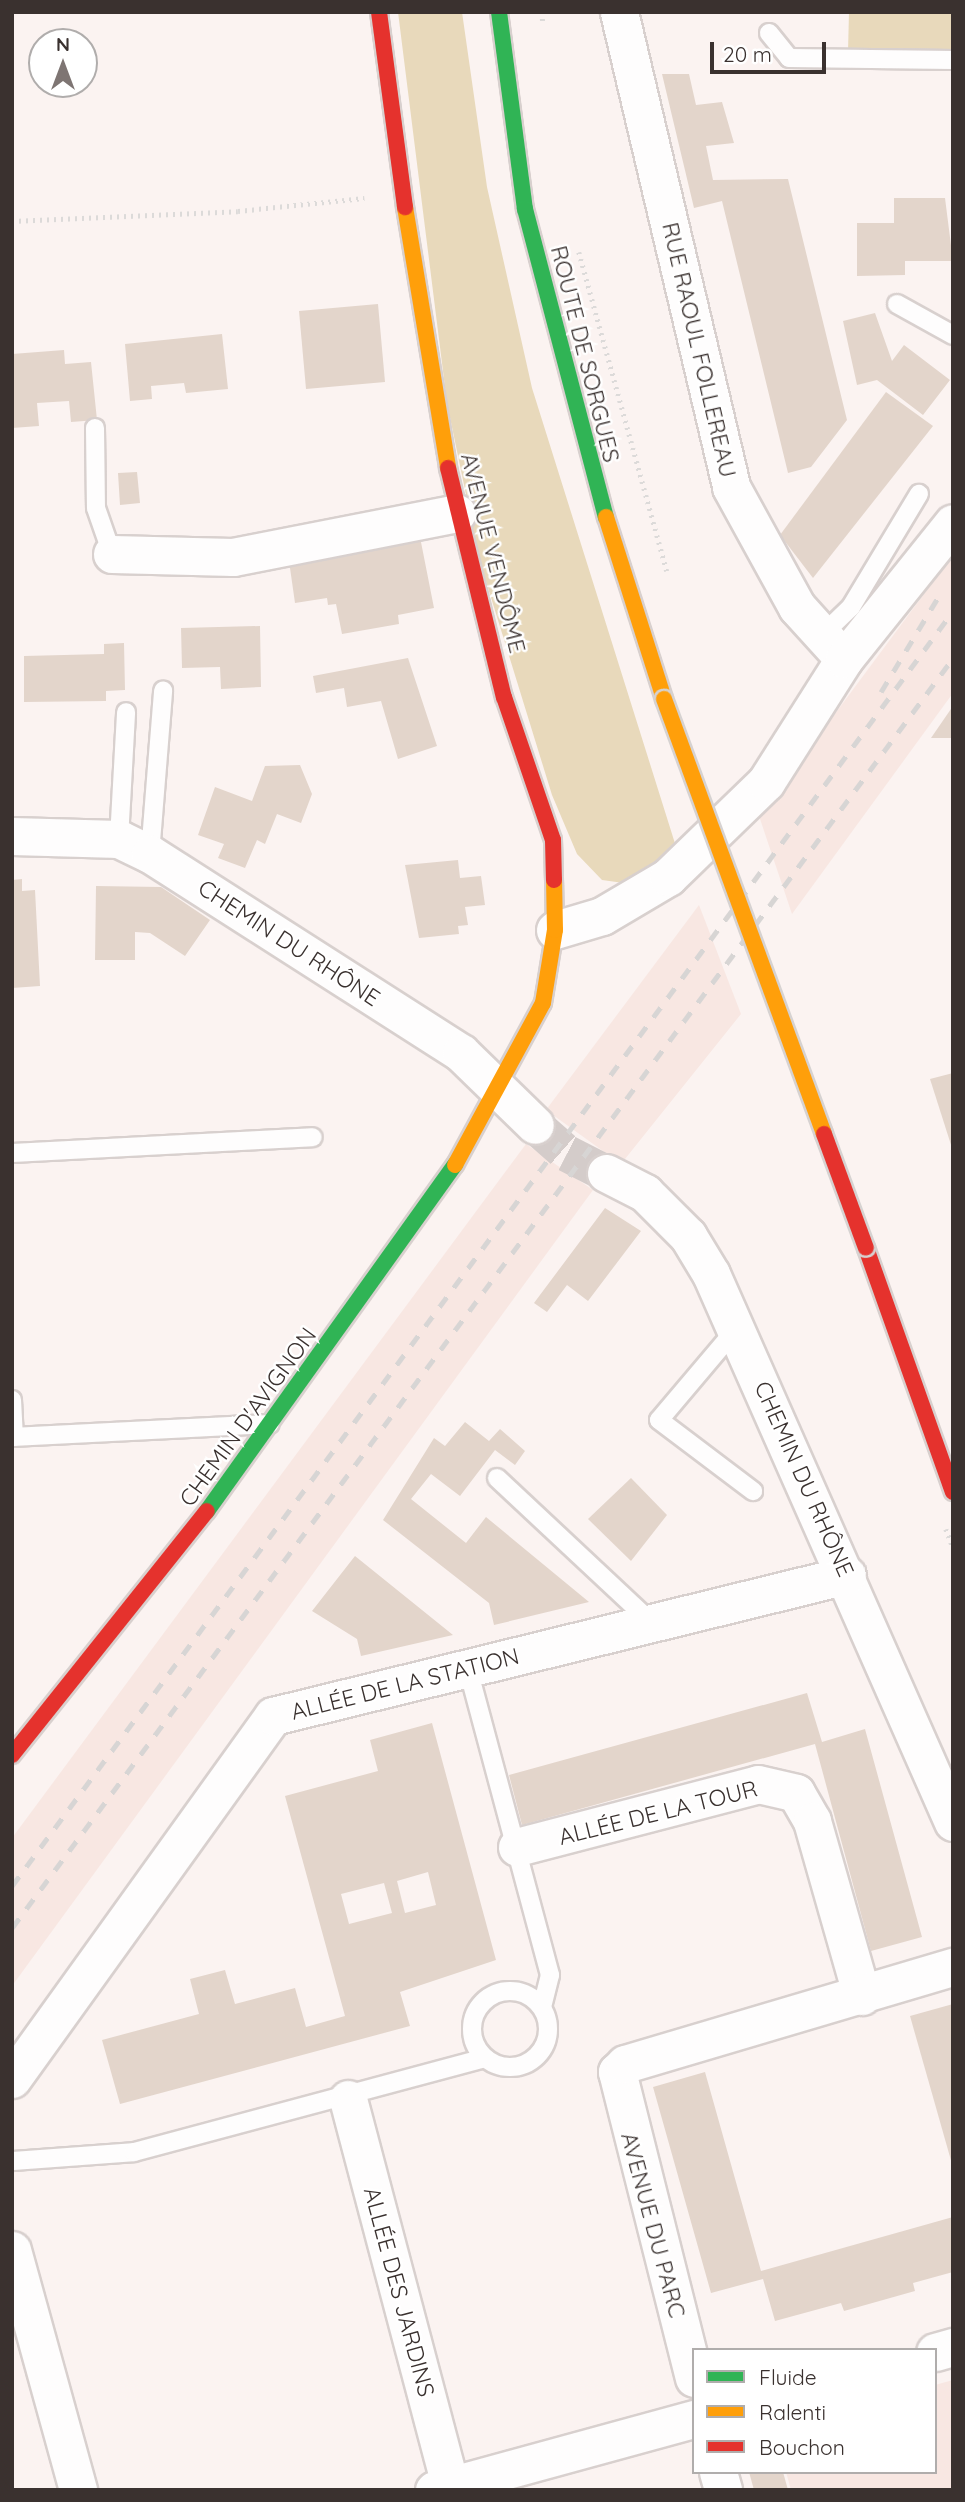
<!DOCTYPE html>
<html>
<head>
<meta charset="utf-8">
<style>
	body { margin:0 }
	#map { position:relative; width:965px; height:2502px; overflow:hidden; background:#fbf3f1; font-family:Quicksand,sans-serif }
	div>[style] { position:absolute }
	.built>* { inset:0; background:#f8e7e2 }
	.green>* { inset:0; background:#e8d9bb }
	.building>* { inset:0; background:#e3d5cb }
	.street-tunnel>* { height:37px; margin-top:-18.5px; transform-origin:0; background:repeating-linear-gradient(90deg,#d4ccca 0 37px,transparent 0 55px) }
	.path>* { height:4.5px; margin-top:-2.25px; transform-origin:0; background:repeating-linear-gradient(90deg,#dcdad9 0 2px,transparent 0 7px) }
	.roads { filter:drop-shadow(2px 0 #d8d0ce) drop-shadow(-2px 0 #d8d0ce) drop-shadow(0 2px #d8d0ce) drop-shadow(0 -2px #d8d0ce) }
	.lane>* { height:18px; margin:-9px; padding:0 9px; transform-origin:9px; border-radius:9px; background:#fefdfd }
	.lane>.ring { margin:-9px; padding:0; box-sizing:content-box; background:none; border:18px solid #fefdfd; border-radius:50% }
	.street>* { height:37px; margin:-18.5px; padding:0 18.5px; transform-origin:18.5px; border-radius:18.5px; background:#fefdfd }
	.fast>* { height:16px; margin:-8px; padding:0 8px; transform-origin:8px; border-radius:8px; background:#30b455 }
	.slow>* { height:16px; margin:-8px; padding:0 8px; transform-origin:8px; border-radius:8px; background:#ff9f0a }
	.jam>* { height:16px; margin:-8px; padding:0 8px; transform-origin:8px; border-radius:8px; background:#e5322d }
	.rail>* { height:5px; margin-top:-2.5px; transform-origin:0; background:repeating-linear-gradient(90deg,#d7d5d4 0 12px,transparent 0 24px) }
	.bridges { filter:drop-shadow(2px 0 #d6d2d1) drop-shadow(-2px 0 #d6d2d1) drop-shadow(0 2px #d6d2d1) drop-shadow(0 -2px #d6d2d1) }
	.slow-bridge>* { height:16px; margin:-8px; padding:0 8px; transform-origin:8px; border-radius:8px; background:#ff9f0a }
	.jam-bridge>* { height:16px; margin:-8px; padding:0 8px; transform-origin:8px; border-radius:8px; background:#e5322d }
	span { translate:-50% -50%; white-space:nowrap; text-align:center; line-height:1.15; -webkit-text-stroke:5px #fff; paint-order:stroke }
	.street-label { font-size:23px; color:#3a312f }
	.frame { position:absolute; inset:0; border:14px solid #3a312f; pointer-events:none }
	.legend { position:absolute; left:692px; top:2348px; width:245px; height:126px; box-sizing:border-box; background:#fff; border:2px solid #b0adac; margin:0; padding:9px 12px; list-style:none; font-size:21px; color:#3a312f }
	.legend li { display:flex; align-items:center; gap:14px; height:35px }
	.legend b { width:35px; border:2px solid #b0adac }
	.north { position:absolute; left:28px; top:28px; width:70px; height:70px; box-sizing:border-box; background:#fff; border:2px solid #b0adac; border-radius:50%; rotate:0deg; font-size:19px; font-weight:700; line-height:28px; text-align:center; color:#3a312f }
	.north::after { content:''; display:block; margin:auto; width:24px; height:32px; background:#7e7573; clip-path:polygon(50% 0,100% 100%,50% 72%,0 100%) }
	.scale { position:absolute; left:710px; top:42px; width:116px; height:32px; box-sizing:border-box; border:4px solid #3a312f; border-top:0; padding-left:9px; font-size:21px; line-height:24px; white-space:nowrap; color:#3a312f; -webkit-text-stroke:5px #fff; paint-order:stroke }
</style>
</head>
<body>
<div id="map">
	<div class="built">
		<i style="clip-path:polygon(953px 555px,953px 693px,792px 914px,759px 816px)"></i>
		<i style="clip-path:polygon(699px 905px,741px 1014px,621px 1164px,546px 1110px)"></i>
		<i style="clip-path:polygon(526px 1144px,593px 1190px,12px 1986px,12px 1838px)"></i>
		<i style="clip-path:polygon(953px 2380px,953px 2490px,791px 2490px,786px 2472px,935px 2472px,935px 2385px)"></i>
	</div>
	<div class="green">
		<i style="clip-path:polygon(398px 12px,462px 12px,487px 187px,532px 388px,678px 853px,631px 884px,602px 880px,577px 854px,552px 795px,480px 562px,447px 403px)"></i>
		<i style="clip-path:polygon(849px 12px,953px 12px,953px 52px,848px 52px)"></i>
	</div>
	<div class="building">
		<i style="clip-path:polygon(662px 74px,689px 74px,696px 105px,722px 102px,734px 143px,706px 146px,713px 180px,788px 179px,847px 420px,811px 467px,788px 473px,722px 201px,694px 208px)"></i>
		<i style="clip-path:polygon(894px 198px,945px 198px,953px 261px,905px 261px,905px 275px,857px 276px,857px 223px,894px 223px)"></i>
		<i style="clip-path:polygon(378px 304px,385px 382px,306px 389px,299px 311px)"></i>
		<i style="clip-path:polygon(875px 313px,892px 361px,904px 345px,950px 380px,923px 415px,877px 380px,857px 385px,843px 321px)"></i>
		<i style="clip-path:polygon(222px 334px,228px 389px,186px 393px,184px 383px,151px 386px,152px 399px,130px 401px,125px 344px)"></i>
		<i style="clip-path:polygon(64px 350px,65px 364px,91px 362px,97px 420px,71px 422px,69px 401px,37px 403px,39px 426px,12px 428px,12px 354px)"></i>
		<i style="clip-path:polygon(886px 392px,933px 426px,813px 578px,780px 535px)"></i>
		<i style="clip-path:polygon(137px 472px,140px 503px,120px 505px,118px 473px)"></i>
		<i style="clip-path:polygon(420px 537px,434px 608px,398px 615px,399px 624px,342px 634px,336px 604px,328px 605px,327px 598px,295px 603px,289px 561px)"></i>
		<i style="clip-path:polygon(260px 626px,261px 687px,221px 689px,220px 667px,182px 668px,181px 628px)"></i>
		<i style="clip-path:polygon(124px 643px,125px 690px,106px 691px,106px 701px,24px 702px,24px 656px,104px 654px,104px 644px)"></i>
		<i style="clip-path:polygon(408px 658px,437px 746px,398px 759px,381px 701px,347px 707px,344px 688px,316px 693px,313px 676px)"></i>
		<i style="clip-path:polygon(953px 706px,953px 738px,931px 738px)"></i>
		<i style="clip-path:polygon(300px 765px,312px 794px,301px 823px,277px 814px,265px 844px,257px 840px,245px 868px,218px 858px,224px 844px,198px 835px,215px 787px,252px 801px,265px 766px)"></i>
		<i style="clip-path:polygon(458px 860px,460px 878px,481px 876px,485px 905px,465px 907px,468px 925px,458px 926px,459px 934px,419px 938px,405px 865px)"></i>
		<i style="clip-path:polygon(22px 879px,22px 891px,35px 890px,40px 986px,12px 988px,12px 880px)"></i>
		<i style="clip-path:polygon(96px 886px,161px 887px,210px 920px,185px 956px,150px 933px,135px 932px,135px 960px,95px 960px)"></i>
		<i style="clip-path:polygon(953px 1073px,953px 1148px,952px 1148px,930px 1079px)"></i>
		<i style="clip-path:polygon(605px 1208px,641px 1231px,588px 1301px,567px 1285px,547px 1312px,534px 1303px)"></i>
		<i style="clip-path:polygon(465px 1422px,489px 1441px,500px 1429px,525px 1451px,515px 1465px,495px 1450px,460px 1496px,431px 1474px,411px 1499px,466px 1543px,486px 1517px,589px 1602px,494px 1625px,489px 1603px,383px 1520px,434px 1438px,445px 1446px)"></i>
		<i style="clip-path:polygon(631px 1478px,667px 1515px,631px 1561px,588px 1519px)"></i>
		<i style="clip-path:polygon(355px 1556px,453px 1635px,361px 1656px,357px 1639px,312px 1611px)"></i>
		<i style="clip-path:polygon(807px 1693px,822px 1742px,865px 1729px,922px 1937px,871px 1951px,815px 1744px,522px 1825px,509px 1775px)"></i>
		<i style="clip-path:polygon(evenodd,432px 1723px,496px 1960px,400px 1992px,410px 2026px,120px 2104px,102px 2040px,199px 2014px,190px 1979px,225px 1970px,235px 2004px,295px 1988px,306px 2027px,345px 2016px,285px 1796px,378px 1771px,370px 1740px,432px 1723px,428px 1872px,436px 1905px,405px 1913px,397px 1881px,428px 1872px,432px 1723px,384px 1883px,392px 1913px,349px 1924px,341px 1894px,384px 1883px)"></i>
		<i style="clip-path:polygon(953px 2004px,953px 2164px,952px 2164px,910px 2016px)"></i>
		<i style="clip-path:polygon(705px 2072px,761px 2271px,953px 2217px,953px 2272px,913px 2283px,915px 2291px,844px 2311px,841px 2303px,775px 2321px,763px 2279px,711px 2293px,653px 2087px)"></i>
		<i style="clip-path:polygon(749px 2472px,783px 2472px,788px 2490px,754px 2490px)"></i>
	</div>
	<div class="street-tunnel">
		<i style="left:535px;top:1125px;width:43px;rotate:41.2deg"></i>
		<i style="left:567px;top:1153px;width:44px;rotate:27.1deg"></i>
	</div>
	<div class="path">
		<i style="left:542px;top:12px;width:12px;rotate:85deg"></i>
		<i style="left:12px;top:221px;width:226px;rotate:-2.5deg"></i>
		<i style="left:238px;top:211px;width:127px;rotate:-5.9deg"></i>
		<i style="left:579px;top:252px;width:331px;rotate:74.6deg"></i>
		<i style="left:946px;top:1529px;width:19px;rotate:69deg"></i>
	</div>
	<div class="roads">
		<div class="lane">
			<i style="left:769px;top:33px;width:32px;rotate:51deg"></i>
			<i style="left:789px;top:58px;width:164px;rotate:0.7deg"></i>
			<i style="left:897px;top:304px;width:64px;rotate:29deg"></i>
			<i style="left:95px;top:428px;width:80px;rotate:89.3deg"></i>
			<i style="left:96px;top:508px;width:49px;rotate:70.8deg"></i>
			<i style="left:822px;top:635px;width:40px;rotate:-44deg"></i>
			<i style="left:851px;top:607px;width:132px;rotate:-59deg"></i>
			<i style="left:119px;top:839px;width:127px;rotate:-86.8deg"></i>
			<i style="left:150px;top:854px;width:164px;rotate:-85.4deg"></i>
			<i style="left:12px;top:1153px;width:301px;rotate:-3deg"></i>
			<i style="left:736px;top:1329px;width:119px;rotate:130.2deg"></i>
			<i style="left:659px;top:1420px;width:118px;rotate:37.1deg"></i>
			<i style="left:12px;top:1400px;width:37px;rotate:87deg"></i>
			<i style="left:12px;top:1437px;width:258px;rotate:-2.9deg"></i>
			<i style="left:497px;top:1478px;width:212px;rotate:43.1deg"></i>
			<i style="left:468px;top:1669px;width:317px;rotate:75deg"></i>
			<i style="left:550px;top:1975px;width:33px;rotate:104deg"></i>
			<i class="ring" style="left:472px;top:1991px;width:58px;height:58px"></i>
			<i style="left:12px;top:2161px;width:122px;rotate:-4.2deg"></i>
			<i style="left:134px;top:2152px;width:363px;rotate:-15deg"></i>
		</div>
		<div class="street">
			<i style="left:619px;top:12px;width:488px;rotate:76.7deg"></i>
			<i style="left:731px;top:487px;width:137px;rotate:61.2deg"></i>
			<i style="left:797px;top:607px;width:70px;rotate:47.9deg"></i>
			<i style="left:112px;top:554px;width:121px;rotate:1.4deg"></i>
			<i style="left:233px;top:557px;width:228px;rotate:-11.1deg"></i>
			<i style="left:12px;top:836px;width:107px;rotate:1.6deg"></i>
			<i style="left:119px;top:839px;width:34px;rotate:26deg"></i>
			<i style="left:150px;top:854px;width:369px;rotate:32.6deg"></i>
			<i style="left:461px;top:1053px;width:103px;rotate:44.2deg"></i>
			<i style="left:555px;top:930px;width:49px;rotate:-16.6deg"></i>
			<i style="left:602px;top:916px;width:77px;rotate:-30.6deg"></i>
			<i style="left:668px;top:877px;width:136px;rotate:-44.1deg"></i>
			<i style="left:766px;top:782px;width:146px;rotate:-57.6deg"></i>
			<i style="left:844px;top:659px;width:174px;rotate:-51.3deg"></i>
			<i style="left:606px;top:1173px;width:44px;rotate:27.1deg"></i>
			<i style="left:645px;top:1193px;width:61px;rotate:45deg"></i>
			<i style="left:688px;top:1236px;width:44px;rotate:58.8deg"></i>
			<i style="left:711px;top:1274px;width:599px;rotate:66.17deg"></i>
			<i style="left:517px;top:1847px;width:249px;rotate:-14.6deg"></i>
			<i style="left:758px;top:1784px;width:39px;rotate:13deg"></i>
			<i style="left:796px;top:1793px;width:32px;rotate:60deg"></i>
			<i style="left:812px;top:1821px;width:182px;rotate:74.1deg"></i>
			<i style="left:12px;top:2079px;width:447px;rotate:-54.3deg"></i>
			<i style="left:273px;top:1716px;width:591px;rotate:-13.8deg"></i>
			<i style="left:348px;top:2099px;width:399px;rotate:75.2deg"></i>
			<i style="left:12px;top:2250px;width:249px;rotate:74.6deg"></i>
			<i style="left:935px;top:2352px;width:19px;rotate:-16deg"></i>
			<i style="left:694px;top:2378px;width:316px;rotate:-104.1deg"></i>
			<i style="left:617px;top:2072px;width:11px;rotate:-45deg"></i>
			<i style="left:625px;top:2064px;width:342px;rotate:-16.5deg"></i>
			<i style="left:718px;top:2472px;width:19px;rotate:74deg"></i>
			<i style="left:434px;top:2490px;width:270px;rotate:-15.3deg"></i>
		</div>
		<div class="fast">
			<i style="left:499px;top:12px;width:199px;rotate:82.5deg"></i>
			<i style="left:525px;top:209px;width:318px;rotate:75.3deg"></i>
			<i style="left:207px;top:1511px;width:426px;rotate:-54.4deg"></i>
		</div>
		<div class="slow">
			<i style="left:405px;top:207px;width:265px;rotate:80.6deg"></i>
			<i style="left:606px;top:517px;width:191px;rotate:72.3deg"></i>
			<i style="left:455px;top:1165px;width:184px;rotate:-61.5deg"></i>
			<i style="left:543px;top:1003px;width:74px;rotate:-80.7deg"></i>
			<i style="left:555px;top:930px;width:50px;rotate:-91.1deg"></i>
		</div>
		<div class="jam">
			<i style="left:379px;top:12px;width:197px;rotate:82.4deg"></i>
			<i style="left:448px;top:468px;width:236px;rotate:76.3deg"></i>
			<i style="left:504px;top:697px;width:151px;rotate:71.1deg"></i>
			<i style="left:553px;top:840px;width:40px;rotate:88.6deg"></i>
			<i style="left:866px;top:1248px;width:259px;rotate:70.4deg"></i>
			<i style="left:12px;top:1755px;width:312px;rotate:-51.4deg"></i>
		</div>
	</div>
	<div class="rail">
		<i style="left:881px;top:692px;width:112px;rotate:-58.9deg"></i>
		<i style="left:12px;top:1886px;width:1585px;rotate:-53.57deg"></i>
		<i style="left:12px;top:1928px;width:1581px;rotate:-53.46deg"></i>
	</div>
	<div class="bridges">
		<div class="slow-bridge">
			<i style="left:664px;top:699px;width:463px;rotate:69.8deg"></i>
		</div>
		<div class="jam-bridge">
			<i style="left:824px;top:1134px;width:121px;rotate:69.8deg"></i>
		</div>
	</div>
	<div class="street-label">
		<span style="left:699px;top:350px;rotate:77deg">RUE RAOUL FOLLEREAU</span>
		<span style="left:585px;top:354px;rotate:76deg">ROUTE DE SORGUES</span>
		<span style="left:493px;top:553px;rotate:76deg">AVENUE VENDÔME</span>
		<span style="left:289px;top:943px;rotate:33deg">CHEMIN DU RHÔNE</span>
		<span style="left:248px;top:1417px;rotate:-54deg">CHEMIN D'AVIGNON</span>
		<span style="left:804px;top:1479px;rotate:66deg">CHEMIN DU RHÔNE</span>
		<span style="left:405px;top:1684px;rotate:-14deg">ALLÉE DE LA STATION</span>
		<span style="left:658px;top:1813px;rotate:-14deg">ALLÉE DE LA TOUR</span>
		<span style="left:653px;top:2225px;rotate:75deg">AVENUE DU PARC</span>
		<span style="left:399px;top:2292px;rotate:75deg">ALLÉE DES JARDINS</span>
	</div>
	<div class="frame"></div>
	<ul class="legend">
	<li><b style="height:9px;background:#30b455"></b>Fluide</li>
	<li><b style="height:9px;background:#ff9f0a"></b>Ralenti</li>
	<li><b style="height:9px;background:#e5322d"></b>Bouchon</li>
	</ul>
	<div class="north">N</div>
	<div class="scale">20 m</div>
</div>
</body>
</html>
